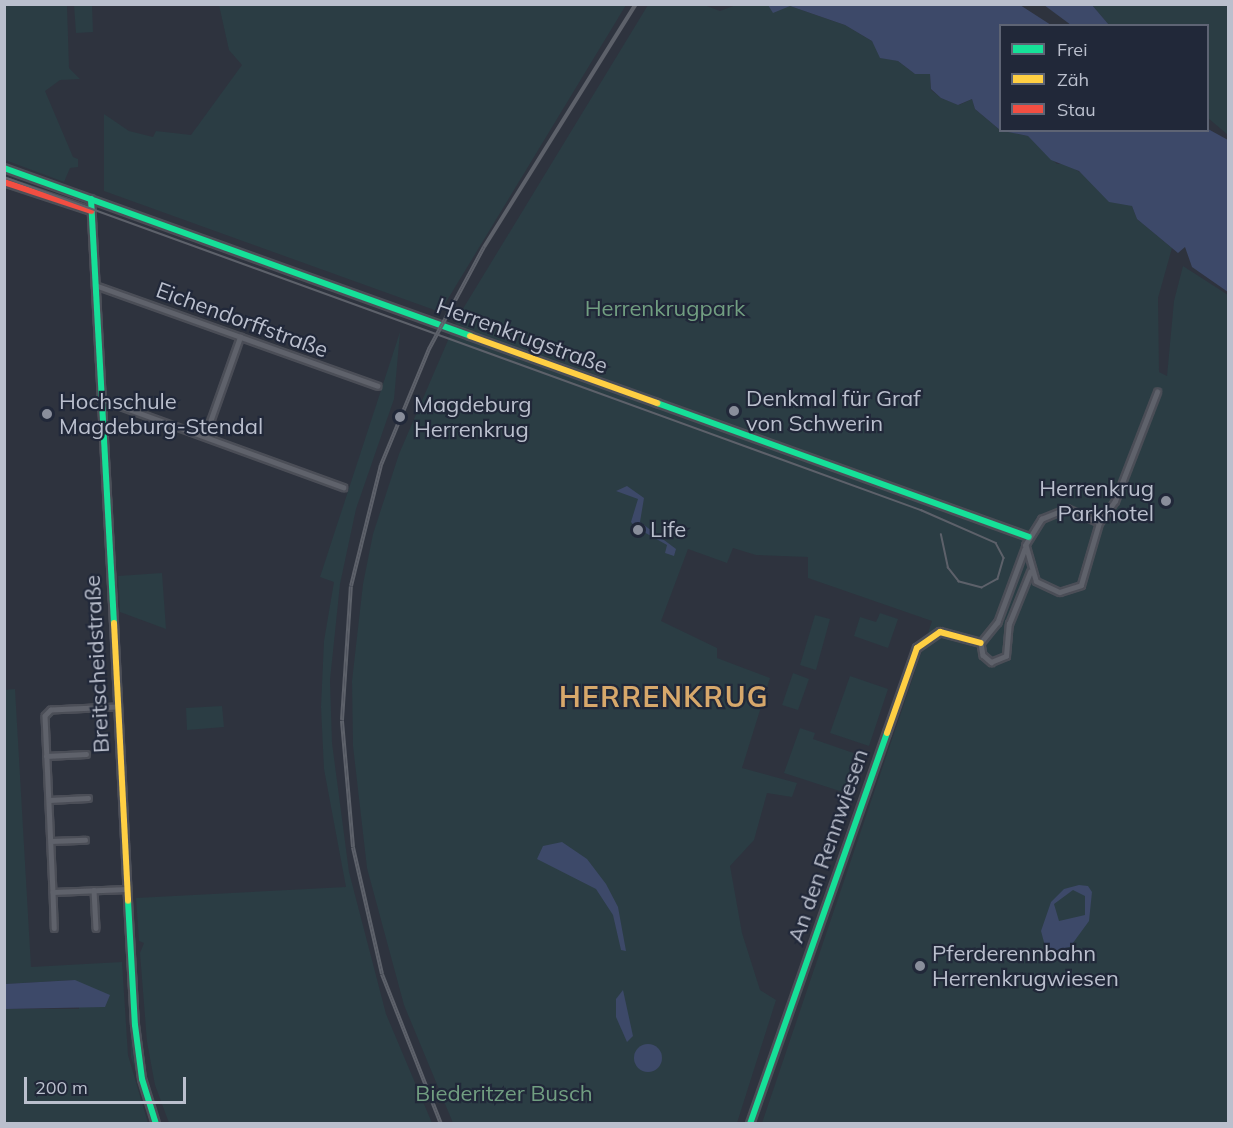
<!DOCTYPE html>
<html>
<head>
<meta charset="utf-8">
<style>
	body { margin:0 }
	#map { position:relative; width:1233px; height:1128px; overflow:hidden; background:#2e333e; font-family:Mulish,sans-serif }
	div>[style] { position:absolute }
	.green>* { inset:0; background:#2b3d44 }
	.water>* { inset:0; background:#3d4969 }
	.round { border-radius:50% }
	.roads { filter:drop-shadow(2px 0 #4b4e57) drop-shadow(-2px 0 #4b4e57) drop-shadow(0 2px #4b4e57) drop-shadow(0 -2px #4b4e57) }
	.street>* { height:4.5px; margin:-2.25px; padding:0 2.25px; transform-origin:2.25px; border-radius:2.25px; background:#5f626b }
	.fast>* { height:6px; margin:-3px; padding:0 3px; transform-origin:3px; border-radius:3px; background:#16e098 }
	.slow>* { height:6px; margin:-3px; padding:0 3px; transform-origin:3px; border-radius:3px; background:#ffcf43 }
	.jam>* { height:6px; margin:-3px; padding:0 3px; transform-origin:3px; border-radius:3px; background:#f24e42 }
	.tram>* { height:1.5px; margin:-0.75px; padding:0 0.75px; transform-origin:0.75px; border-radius:0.75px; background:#5d616a }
	.rail>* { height:4px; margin-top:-2px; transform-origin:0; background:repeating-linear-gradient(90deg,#212839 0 4.5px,#5d616a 0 9px); box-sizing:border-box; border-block:2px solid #5d616a }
	.dots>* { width:16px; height:16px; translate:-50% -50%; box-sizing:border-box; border:3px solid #212839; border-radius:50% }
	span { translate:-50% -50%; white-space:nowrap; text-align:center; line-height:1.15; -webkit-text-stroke:4.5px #212839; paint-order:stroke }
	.park-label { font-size:22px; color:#719e81 }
	.street-label { font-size:22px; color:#babfcd }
	.poi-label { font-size:22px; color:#babfcd }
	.left { translate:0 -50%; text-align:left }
	.right { translate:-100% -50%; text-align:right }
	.district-label { font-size:28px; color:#d7a86b; font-weight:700; letter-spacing:1.5px }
	.frame { position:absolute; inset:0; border:6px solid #babfcd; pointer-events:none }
	.legend { position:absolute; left:999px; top:24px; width:210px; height:108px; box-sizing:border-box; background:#212839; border:2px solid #5e6474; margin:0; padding:8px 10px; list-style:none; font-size:18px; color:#babfcd }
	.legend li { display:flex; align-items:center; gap:12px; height:30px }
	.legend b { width:30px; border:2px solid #5e6474 }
	.scale { position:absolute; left:24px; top:1077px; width:162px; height:27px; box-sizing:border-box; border:3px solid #babfcd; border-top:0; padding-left:8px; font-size:18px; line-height:21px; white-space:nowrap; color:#babfcd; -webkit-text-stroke:4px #212839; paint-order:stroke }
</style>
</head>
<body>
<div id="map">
	<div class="green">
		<i style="clip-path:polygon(4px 5px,67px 5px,69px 68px,80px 79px,60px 80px,45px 91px,73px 157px,78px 159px,78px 167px,70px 168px,64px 182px,5px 160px)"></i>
		<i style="clip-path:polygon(74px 5px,92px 5px,93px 32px,76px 33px)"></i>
		<i style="clip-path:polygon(219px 5px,219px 4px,626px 5px,440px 312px,104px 191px,104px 114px,129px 131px,153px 137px,156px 131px,191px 135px,242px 65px,229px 50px)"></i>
		<i style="clip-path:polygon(648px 5px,704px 5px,720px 11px,736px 5px,790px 6px,845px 25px,872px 41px,884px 58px,898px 61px,915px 74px,930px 74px,931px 90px,941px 98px,959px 105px,972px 99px,975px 109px,1000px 130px,1028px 136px,1057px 164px,1067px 164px,1132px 206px,1137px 219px,1172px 248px,1158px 298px,1159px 372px,1167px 376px,1174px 301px,1183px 266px,1228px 295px,1228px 1123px,762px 1123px,932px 621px,808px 578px,808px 557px,756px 555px,733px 548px,727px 563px,688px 549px,661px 621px,717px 648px,717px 658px,770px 678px,742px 768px,797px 783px,792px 797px,767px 793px,754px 840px,730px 866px,742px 933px,760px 990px,776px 1000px,737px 1123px,453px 1123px,404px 1005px,367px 868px,353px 746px,352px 681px,363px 584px,373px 534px,399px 454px,458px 317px)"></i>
		<i style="clip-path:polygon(1092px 5px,1228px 5px,1228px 135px,1208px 118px,1208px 26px,1109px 25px)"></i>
		<i style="clip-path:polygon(400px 332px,394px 399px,356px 509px,340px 584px,330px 680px,332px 743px,349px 872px,386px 1014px,432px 1123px,169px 1123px,155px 1085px,147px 1042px,140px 953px,144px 943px,139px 941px,136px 898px,346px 887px,324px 769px,321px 707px,324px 641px,334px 582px,320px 577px)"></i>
		<i style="clip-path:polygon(162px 573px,166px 629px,120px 612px,118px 576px)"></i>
		<i style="clip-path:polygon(880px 613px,898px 619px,888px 648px,854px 636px,860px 617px,876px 622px)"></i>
		<i style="clip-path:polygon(815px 615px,830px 619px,816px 670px,800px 665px)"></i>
		<i style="clip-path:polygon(793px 673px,809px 679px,798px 710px,782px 705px)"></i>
		<i style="clip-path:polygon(850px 676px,888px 689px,869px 746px,830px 733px)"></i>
		<i style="clip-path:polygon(15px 689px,31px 967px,122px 962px,128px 1055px,148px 1123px,5px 1123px,5px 1009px,79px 1009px,75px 980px,5px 984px,4px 690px)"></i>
		<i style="clip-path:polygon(222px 706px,224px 727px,187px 730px,186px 708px)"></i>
		<i style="clip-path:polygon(800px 728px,815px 733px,813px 739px,862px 756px,849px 794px,784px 773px)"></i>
		<i style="clip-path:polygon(128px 967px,139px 1081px,152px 1123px,131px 1057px)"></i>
	</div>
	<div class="water">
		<i style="clip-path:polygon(768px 5px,1020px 5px,1051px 25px,1000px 26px,1000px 130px,975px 109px,972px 99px,958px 105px,941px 98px,931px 89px,930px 74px,915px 74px,898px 61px,880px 58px,872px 41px,845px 25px,790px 6px,773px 13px)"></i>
		<i style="clip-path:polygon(1044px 5px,1092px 5px,1109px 25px,1071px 25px)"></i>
		<i style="clip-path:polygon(1208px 129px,1228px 140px,1228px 292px,1192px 267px,1185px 247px,1178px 253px,1137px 219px,1132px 206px,1109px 202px,1079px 171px,1051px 160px,1028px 136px,1003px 131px)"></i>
		<i style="clip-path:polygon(627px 486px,644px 498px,640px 522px,676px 549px,674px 556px,665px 553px,667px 545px,635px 527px,631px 522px,638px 499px,616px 491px)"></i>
		<i style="clip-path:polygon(562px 842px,587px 859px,606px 884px,618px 907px,626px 951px,621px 950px,613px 915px,596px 889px,537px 859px,543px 846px)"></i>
		<i style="clip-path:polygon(evenodd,1079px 885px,1088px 886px,1092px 892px,1089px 921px,1070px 947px,1053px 951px,1045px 946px,1041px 931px,1051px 902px,1064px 889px,1079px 885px,1073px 890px,1085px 896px,1085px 915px,1059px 921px,1054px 904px,1073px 890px)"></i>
		<i style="clip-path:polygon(75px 980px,110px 995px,105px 1007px,5px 1009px,5px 984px)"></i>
		<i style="clip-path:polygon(623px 990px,633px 1036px,627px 1042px,616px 1017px,616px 999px)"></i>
		<i class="round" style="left:634px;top:1044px;width:28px;height:28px"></i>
	</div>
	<div class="roads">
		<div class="street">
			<i style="left:95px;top:285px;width:300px;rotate:19.6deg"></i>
			<i style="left:101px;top:399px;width:258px;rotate:20deg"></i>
			<i style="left:205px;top:436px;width:105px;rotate:-70.5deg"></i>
			<i style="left:1099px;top:523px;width:35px;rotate:-156deg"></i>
			<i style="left:1067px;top:509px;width:27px;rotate:158deg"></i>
			<i style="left:1042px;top:519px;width:31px;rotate:122deg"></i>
			<i style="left:1026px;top:545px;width:37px;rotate:74deg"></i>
			<i style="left:1036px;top:581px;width:26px;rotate:25deg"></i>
			<i style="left:1060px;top:592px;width:22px;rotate:-18deg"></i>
			<i style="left:1081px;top:585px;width:65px;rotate:-73.8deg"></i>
			<i style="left:1099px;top:523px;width:27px;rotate:-54deg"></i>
			<i style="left:1115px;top:501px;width:117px;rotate:-68.9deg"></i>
			<i style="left:1025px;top:549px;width:78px;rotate:110.3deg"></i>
			<i style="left:998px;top:622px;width:27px;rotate:129deg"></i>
			<i style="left:981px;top:643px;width:12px;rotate:81deg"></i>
			<i style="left:983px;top:655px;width:11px;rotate:41deg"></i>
			<i style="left:991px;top:662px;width:16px;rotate:-22deg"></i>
			<i style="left:1006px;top:656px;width:32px;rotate:-85deg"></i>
			<i style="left:1009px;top:624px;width:56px;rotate:-68deg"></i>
			<i style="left:117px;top:707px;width:66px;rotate:177.4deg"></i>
			<i style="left:51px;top:710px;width:8px;rotate:135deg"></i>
			<i style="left:45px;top:716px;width:176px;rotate:87.4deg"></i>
			<i style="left:53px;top:892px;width:74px;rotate:-2.3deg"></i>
			<i style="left:46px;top:756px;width:40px;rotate:-2.9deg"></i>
			<i style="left:49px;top:800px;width:39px;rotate:-3deg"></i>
			<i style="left:51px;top:841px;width:34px;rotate:-2deg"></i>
			<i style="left:94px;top:890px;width:38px;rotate:87deg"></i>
			<i style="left:53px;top:892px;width:36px;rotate:88deg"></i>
		</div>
		<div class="fast">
			<i style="left:4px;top:168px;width:495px;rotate:19.8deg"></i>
			<i style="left:91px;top:199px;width:425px;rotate:86.9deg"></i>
			<i style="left:657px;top:403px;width:395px;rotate:19.8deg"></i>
			<i style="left:128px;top:901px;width:124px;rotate:86.8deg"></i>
			<i style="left:135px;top:1025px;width:54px;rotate:82.6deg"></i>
			<i style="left:142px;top:1079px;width:47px;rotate:72.7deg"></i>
			<i style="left:750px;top:1124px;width:414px;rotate:-70.7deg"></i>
		</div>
		<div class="slow">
			<i style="left:470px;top:336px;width:199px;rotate:19.7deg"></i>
			<i style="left:114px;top:623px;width:278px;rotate:87.1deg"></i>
			<i style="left:887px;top:733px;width:90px;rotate:-70.6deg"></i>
			<i style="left:917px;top:648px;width:28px;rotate:-35deg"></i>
			<i style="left:940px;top:632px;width:42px;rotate:15deg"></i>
		</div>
		<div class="jam">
			<i style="left:4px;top:182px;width:92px;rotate:18.4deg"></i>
		</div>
	</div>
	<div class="tram">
		<i style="left:4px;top:177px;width:976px;rotate:19.96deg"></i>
		<i style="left:921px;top:510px;width:82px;rotate:23.7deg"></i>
		<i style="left:996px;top:543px;width:17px;rotate:62deg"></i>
		<i style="left:1004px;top:558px;width:22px;rotate:106deg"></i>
		<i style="left:998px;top:579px;width:18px;rotate:151deg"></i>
		<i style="left:982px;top:588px;width:24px;rotate:-165deg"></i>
		<i style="left:959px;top:582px;width:18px;rotate:-128deg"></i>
		<i style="left:948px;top:568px;width:34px;rotate:-102deg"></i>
	</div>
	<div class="rail">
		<i style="left:441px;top:1124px;width:161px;rotate:-111.5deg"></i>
		<i style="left:382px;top:974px;width:130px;rotate:-102.9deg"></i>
		<i style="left:353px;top:847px;width:127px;rotate:-95deg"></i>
		<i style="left:342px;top:720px;width:134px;rotate:-86.2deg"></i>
		<i style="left:351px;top:586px;width:125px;rotate:-76.1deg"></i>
		<i style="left:381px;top:465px;width:126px;rotate:-67.5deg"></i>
		<i style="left:429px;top:349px;width:116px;rotate:-61.7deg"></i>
		<i style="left:484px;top:247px;width:287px;rotate:-58deg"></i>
	</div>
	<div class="dots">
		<i style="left:734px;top:411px;background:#898e9b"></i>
		<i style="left:47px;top:414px;background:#898e9b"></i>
		<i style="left:400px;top:417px;background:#898e9b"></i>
		<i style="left:1166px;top:501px;background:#898e9b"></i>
		<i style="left:638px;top:530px;background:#898e9b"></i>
		<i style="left:920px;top:966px;background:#898e9b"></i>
	</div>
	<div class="park-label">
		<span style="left:665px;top:309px">Herrenkrugpark</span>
		<span style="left:504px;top:1094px">Biederitzer Busch</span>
	</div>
	<div class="street-label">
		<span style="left:242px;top:320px;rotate:20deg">Eichendorffstraße</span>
		<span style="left:522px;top:336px;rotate:20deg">Herrenkrugstraße</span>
		<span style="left:97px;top:664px;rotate:-93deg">Breitscheidstraße</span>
		<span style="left:828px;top:846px;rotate:-71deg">An den Rennwiesen</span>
	</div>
	<div class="poi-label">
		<span class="left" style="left:746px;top:411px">Denkmal für Graf<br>von Schwerin</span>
		<span class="left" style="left:59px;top:414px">Hochschule<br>Magdeburg-Stendal</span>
		<span class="left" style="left:414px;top:417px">Magdeburg<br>Herrenkrug</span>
		<span class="right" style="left:1154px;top:501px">Herrenkrug<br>Parkhotel</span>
		<span class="left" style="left:650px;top:530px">Life</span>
		<span class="left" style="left:932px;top:966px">Pferderennbahn<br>Herrenkrugwiesen</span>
	</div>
	<div class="district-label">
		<span style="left:664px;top:697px">HERRENKRUG</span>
	</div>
	<div class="frame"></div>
	<ul class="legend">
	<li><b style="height:8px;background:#16e098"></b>Frei</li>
	<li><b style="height:8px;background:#ffcf43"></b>Zäh</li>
	<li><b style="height:8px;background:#f24e42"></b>Stau</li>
	</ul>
	<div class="scale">200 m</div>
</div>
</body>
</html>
